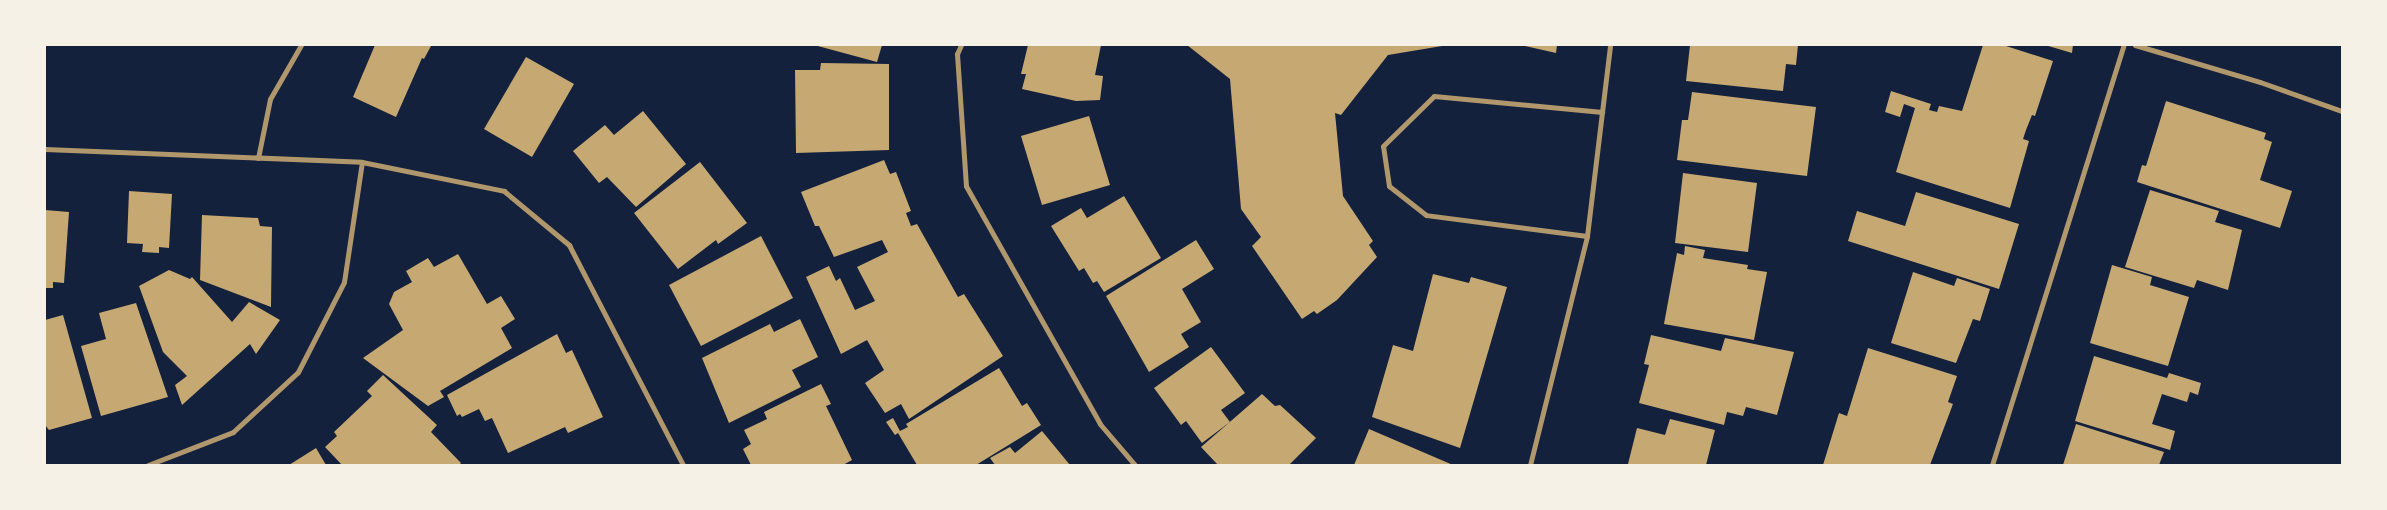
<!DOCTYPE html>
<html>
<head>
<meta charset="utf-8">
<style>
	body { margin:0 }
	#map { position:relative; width:2387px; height:510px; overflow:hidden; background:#14213d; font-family:"Asap Condensed",sans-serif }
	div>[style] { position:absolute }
	.building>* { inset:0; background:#c6a872 }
	.minor>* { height:5px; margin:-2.5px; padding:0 2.5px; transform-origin:2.5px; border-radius:2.5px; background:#b1986c }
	span { translate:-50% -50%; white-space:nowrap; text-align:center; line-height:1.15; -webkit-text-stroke:5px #f6f1e7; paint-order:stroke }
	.frame { position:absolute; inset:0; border:46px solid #f6f1e7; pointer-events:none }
</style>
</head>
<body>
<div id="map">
	<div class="building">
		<i style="clip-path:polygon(375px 45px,431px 46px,424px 59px,422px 58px,396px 117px,353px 97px)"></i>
		<i style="clip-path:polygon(814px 45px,882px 45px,877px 62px)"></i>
		<i style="clip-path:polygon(1028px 45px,1101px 45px,1095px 75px,1103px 76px,1100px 100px,1076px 101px,1022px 89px,1026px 74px,1021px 74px)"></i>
		<i style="clip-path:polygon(1187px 45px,1448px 45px,1388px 55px,1341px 115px,1335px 113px,1343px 196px,1373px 241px,1369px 245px,1377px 257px,1337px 300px,1317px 314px,1314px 311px,1302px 319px,1252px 246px,1261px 237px,1241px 209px,1230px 79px)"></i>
		<i style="clip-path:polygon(1521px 45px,1557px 45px,1556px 53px)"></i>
		<i style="clip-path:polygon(1690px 45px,1798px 45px,1796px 65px,1786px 64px,1783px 91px,1686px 81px)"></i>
		<i style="clip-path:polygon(1983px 45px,2003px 45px,2053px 61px,2035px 116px,2032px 115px,2026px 130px,2023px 139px,2029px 141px,2010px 208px,1896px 172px,1915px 108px,1904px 104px,1900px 117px,1885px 112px,1891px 91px,1931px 104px,1929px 110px,1937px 112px,1939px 106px,1962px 111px)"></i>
		<i style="clip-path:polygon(2045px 45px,2073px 45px,2072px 53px)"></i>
		<i style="clip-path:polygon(526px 57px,574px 84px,532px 157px,484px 129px)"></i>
		<i style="clip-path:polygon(821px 63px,889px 64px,889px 150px,796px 153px,795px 70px,820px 70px)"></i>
		<i style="clip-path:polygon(1692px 92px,1816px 107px,1807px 176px,1677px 160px,1682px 120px,1688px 120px)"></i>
		<i style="clip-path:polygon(2166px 101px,2266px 133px,2264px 139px,2272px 142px,2260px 180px,2292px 191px,2280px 228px,2137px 182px,2142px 165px,2146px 166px)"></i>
		<i style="clip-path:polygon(643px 111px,686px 164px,636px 207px,607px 177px,599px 183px,573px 151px,605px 125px,614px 135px)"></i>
		<i style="clip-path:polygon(1089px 116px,1110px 185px,1042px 205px,1021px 136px)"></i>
		<i style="clip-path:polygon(884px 160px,890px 174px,896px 172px,911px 211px,906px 213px,911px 226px,917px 224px,958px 297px,964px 294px,1003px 356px,909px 419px,901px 404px,885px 413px,865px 383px,884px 370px,867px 340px,841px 354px,806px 277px,829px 266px,836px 281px,840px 278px,855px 310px,875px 301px,857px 267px,888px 252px,882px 240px,834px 257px,819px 226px,815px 226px,801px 192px)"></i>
		<i style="clip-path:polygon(700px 162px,747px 223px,718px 244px,716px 240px,678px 269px,634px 213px)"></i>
		<i style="clip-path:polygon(1683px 173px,1757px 183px,1748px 252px,1675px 243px)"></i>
		<i style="clip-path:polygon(2150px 190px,2219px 211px,2215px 222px,2242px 230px,2228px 290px,2197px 280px,2194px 288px,2125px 267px)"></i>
		<i style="clip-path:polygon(129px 191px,172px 194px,169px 248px,159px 247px,159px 253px,142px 252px,143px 244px,127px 243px)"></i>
		<i style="clip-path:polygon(1916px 192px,2019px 224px,1999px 289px,1848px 241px,1857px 211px,1905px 226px)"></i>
		<i style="clip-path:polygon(1124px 196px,1161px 258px,1104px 292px,1097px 281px,1093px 283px,1084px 268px,1079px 271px,1051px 226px,1081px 208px,1087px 218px)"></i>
		<i style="clip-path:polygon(45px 210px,69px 212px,64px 283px,53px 282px,53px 288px,45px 288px)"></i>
		<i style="clip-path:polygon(202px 215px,258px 218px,260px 226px,272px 227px,271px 307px,200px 280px)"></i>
		<i style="clip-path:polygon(761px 236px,793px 298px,701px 346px,669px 285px)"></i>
		<i style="clip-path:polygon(1196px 240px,1214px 269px,1182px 289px,1201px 322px,1181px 334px,1189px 347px,1149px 372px,1106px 296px)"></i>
		<i style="clip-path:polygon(1685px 246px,1705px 250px,1703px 258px,1748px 265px,1747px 269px,1767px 272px,1754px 340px,1664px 324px,1677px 253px,1684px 255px)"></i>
		<i style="clip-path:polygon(458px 254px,487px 304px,501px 296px,515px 319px,501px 328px,512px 348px,440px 391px,444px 397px,428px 406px,363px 358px,403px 330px,389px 304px,394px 292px,412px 282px,406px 271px,428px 258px,434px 267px)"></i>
		<i style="clip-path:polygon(2112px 265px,2152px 277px,2150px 285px,2189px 297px,2168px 366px,2090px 343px)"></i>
		<i style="clip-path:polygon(169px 270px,190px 279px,192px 277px,232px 322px,249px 302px,280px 320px,256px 354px,250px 344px,182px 405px,175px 385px,187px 376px,163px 352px,139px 286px)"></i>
		<i style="clip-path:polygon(1913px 272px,1954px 286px,1957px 278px,1990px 289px,1980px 321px,1973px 319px,1956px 363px,1891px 343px)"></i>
		<i style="clip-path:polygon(1433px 274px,1469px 283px,1471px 277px,1507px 287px,1460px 448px,1372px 417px,1393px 345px,1413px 351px)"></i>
		<i style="clip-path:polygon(136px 303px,168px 397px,101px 416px,81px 346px,106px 339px,99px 313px)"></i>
		<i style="clip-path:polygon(63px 315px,92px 418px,49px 430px,45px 425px,45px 320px)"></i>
		<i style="clip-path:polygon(800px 319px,818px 357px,792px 370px,801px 387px,729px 423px,702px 358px,770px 324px,774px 332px)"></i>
		<i style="clip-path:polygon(557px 334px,566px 353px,572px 350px,603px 417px,568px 433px,565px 427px,508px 453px,492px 418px,485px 421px,479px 409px,462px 417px,460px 414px,457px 416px,447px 395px)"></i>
		<i style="clip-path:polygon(1651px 335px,1721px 351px,1725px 338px,1794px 352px,1777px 415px,1746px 407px,1743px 416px,1727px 412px,1724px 425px,1639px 403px,1649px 365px,1644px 364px)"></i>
		<i style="clip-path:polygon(1211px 347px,1245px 393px,1221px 410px,1230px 422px,1202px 443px,1186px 421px,1181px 425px,1154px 388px)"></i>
		<i style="clip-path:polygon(1868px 348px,1957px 376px,1948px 402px,1953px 404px,1930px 465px,1823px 465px,1839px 413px,1847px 416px)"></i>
		<i style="clip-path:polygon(2094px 356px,2167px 378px,2169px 373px,2201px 383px,2198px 395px,2190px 392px,2187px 402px,2162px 394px,2152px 424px,2175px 431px,2170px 450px,2075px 421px)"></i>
		<i style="clip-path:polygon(999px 368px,1022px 406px,1027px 403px,1041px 425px,976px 465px,917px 465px,898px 433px,895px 435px,886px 422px,893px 418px,900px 431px,908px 427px,906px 424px)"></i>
		<i style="clip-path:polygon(383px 375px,437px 425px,431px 432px,461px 463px,459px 465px,342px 465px,325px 447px,337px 436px,334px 432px,372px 396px,367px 391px)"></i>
		<i style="clip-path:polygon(821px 384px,831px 404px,826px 406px,852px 460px,843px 465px,751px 465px,743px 449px,751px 444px,744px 430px,767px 419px,764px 412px)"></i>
		<i style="clip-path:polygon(1262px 394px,1275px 406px,1280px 405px,1316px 438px,1289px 465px,1218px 465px,1201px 447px)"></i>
		<i style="clip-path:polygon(1670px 419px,1715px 430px,1706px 465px,1628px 464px,1637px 428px,1665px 435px)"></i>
		<i style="clip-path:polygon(2076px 424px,2164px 452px,2159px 465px,2063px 465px)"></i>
		<i style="clip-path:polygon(1369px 429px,1453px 465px,1354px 465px)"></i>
		<i style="clip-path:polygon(1042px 431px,1070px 465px,995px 465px,990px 458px,1010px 447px,1015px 453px)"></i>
		<i style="clip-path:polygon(316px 448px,326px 465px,289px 465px)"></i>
	</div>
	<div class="minor">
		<i style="left:961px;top:45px;width:10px;rotate:114deg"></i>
		<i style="left:957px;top:54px;width:132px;rotate:86.1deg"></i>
		<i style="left:966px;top:186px;width:273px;rotate:60.6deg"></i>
		<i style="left:1100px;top:424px;width:54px;rotate:49.5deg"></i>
		<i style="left:2135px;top:45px;width:130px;rotate:16.5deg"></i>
		<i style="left:2260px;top:82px;width:87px;rotate:19.5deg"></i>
		<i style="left:45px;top:149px;width:317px;rotate:2.3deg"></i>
		<i style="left:362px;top:162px;width:145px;rotate:11.5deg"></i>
		<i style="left:504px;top:191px;width:85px;rotate:39.7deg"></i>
		<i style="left:569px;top:245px;width:248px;rotate:62.6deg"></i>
		<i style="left:258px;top:158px;width:60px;rotate:-78.5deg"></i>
		<i style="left:270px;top:99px;width:62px;rotate:-60.1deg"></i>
		<i style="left:1587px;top:236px;width:162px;rotate:-172.6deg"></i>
		<i style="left:1426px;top:215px;width:47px;rotate:-141.9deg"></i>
		<i style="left:1389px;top:186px;width:40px;rotate:-98.5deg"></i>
		<i style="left:1383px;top:146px;width:71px;rotate:-44.4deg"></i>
		<i style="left:1434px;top:96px;width:169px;rotate:5.4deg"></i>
		<i style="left:148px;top:465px;width:91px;rotate:-21.2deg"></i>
		<i style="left:233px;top:432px;width:88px;rotate:-42.7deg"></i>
		<i style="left:298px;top:372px;width:101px;rotate:-62.9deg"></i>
		<i style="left:344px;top:282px;width:121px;rotate:-81.5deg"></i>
		<i style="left:1530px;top:465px;width:236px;rotate:-76deg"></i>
		<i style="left:1587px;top:236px;width:192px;rotate:-83.1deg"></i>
		<i style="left:1992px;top:465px;width:440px;rotate:-72.6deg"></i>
	</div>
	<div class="frame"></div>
</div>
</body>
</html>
